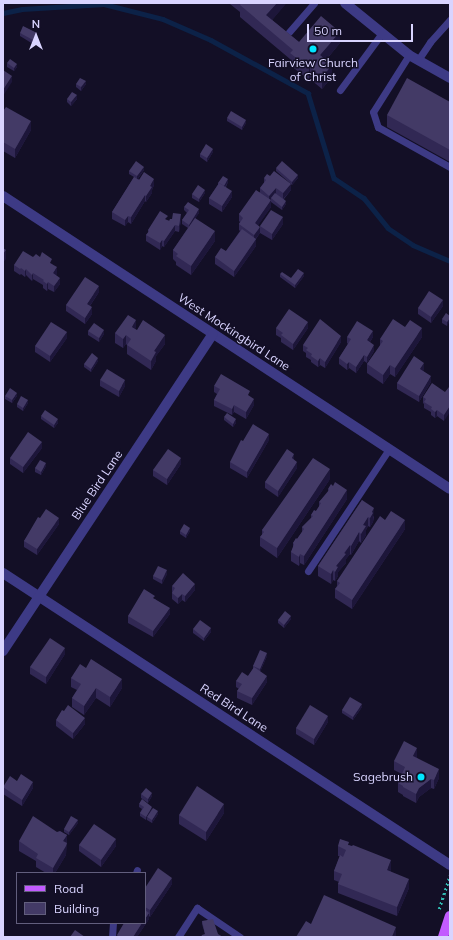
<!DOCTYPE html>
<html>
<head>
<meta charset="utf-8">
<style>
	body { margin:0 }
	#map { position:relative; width:453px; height:940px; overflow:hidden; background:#130f26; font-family:Mulish,sans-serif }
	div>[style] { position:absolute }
	.stream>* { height:4.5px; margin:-2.25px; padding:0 2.25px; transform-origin:2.25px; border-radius:2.25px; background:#0c2248 }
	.path>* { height:2.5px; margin-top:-1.25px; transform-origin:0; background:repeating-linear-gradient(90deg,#2fb8b0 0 2px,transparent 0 5px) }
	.lane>* { height:7px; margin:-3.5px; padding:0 3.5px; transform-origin:3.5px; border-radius:3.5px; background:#3d3a85 }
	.street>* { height:10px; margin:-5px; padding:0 5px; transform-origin:5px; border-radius:5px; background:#3d3a85 }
	.primary>* { height:10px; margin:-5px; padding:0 5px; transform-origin:5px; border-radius:5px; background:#c25bff }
	.wall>* { inset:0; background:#312854 }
	.shaded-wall>* { inset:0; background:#1d163a }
	.building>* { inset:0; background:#433a66 }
	.dots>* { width:11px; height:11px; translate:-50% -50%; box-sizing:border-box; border:2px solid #130f26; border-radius:50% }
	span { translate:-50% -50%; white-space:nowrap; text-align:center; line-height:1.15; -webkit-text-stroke:3px #130f26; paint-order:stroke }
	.poi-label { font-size:12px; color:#d9d4ff }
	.right { translate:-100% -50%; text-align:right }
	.street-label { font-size:12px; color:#d9d4ff }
	.frame { position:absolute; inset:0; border:4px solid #d9d4ff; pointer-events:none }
	.legend { position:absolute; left:16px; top:872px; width:130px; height:52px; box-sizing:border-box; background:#130f26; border:1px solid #625e7d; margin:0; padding:5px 7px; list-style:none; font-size:12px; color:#d9d4ff }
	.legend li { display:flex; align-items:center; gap:8px; height:20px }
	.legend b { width:20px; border:1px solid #625e7d }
	.north { position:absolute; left:16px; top:16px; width:40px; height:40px; -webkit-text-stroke:3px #130f26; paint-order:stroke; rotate:0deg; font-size:11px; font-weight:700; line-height:16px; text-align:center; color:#d9d4ff }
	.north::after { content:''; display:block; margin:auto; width:14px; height:18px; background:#d9d4ff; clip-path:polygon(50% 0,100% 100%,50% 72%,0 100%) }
	.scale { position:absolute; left:307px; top:24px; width:106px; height:18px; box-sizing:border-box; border:2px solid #d9d4ff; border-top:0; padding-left:5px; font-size:12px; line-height:14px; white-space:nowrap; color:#d9d4ff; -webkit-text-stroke:3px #130f26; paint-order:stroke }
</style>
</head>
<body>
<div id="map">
	<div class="stream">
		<i style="left:3px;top:13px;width:19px;rotate:-12deg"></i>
		<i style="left:22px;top:9px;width:82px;rotate:-3.5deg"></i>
		<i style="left:104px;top:4px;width:61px;rotate:14.3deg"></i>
		<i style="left:163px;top:19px;width:52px;rotate:23.6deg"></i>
		<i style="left:211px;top:40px;width:111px;rotate:28.7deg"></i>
		<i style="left:308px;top:93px;width:89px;rotate:73deg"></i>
		<i style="left:334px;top:178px;width:36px;rotate:34deg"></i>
		<i style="left:364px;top:198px;width:38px;rotate:51deg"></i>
		<i style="left:388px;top:228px;width:30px;rotate:34deg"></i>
		<i style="left:413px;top:245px;width:40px;rotate:23.4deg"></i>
	</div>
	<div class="path">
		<i style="left:439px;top:909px;width:35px;rotate:-72deg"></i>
	</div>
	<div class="lane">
		<i style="left:289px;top:32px;width:38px;rotate:-49deg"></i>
		<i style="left:409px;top:55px;width:67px;rotate:122.3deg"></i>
		<i style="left:373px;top:112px;width:16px;rotate:72deg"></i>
		<i style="left:378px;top:127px;width:82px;rotate:29.1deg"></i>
		<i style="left:418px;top:60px;width:22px;rotate:-56deg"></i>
		<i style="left:430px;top:42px;width:30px;rotate:-48deg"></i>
		<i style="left:340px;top:90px;width:71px;rotate:-53.6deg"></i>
		<i style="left:308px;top:571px;width:146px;rotate:-56.4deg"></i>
		<i style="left:136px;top:873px;width:3px;rotate:-72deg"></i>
		<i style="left:112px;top:937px;width:14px;rotate:-86deg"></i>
		<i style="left:178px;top:937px;width:35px;rotate:-57deg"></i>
		<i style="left:197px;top:908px;width:52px;rotate:34deg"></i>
	</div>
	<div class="street">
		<i style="left:345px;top:3px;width:82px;rotate:39.1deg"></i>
		<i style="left:409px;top:55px;width:47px;rotate:29.3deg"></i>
		<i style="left:3px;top:196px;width:534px;rotate:33.24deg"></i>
		<i style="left:3px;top:573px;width:534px;rotate:33.15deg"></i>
		<i style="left:3px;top:651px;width:380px;rotate:-56.5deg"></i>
	</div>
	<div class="primary">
		<i style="left:443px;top:937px;width:22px;rotate:-72deg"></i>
	</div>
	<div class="wall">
		<i style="clip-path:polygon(230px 3px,286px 3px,272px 20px,299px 42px,340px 43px,326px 60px,332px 77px,322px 89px,310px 79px,309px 80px,290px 65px,290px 59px,240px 17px,240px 12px,230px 4px)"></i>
		<i style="clip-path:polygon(20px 33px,37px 37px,33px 44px,20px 36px)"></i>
		<i style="clip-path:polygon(7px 63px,17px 67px,14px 71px,7px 67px)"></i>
		<i style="clip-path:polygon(76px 84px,86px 84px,81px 91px,76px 87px)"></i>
		<i style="clip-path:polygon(67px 99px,77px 99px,71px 106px,67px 102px)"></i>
		<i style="clip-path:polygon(450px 102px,450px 162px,387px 127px,387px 115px)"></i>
		<i style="clip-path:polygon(3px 111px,31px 130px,15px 158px,3px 151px)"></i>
		<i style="clip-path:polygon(227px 118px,246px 123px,242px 130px,227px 121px)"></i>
		<i style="clip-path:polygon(213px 152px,207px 162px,200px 157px,200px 154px)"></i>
		<i style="clip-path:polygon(276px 168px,298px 178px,292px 185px,276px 171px)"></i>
		<i style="clip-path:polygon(144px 170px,138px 179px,154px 185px,152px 190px,152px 193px,146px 202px,145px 201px,131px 224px,128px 222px,125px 226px,112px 219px,112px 212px,134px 177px,129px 174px,129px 171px)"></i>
		<i style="clip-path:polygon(264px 178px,291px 190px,284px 199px,286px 204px,282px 210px,271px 202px,271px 207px,258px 225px,260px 233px,256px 239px,256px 246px,234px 277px,215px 264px,215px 257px,226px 251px,240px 231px,239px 230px,239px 224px,240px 222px,239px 221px,239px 214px,260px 192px,260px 188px,264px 183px)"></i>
		<i style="clip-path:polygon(228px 182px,226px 187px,232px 197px,222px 212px,209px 204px,209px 198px,218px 185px,218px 183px)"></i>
		<i style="clip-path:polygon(205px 193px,199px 202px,192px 198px,192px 194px)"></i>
		<i style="clip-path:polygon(184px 207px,199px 213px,195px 218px,215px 241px,191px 275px,176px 265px,176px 262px,173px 259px,173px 250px,188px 228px,182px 224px,182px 220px,187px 213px,184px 210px)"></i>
		<i style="clip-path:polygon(168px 220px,169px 221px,181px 220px,179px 232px,175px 231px,164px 247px,162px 246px,160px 250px,146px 241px,146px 235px,148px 233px,148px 230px)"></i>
		<i style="clip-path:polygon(283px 224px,272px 240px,260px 233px,260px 226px)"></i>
		<i style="clip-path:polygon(33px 257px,52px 264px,57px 274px,55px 275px,60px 284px,54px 292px,48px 289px,47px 291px,43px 288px,43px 285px,33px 279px,32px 281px,26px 275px,25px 277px,21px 274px,20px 275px,14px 271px,14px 265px)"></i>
		<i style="clip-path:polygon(280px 274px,291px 278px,304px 276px,295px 288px,280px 277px)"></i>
		<i style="clip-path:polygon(99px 292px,90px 306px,92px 314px,85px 324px,66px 311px,66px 305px)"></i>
		<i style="clip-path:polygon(443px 306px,431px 323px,418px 314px,418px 308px)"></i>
		<i style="clip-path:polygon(450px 316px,447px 326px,442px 323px,442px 319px)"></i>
		<i style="clip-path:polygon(405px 327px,422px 337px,395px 377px,390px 374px,383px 384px,367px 373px,367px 364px,380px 346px,380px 339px)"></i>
		<i style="clip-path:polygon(276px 328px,308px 328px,293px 350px,281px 342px,281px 338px,276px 335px)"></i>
		<i style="clip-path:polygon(136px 330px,165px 344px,156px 356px,156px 361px,151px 370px,127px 354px,127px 345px,126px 344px,123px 348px,115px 343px,115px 333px)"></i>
		<i style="clip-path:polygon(88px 331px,104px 334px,99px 342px,88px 335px)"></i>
		<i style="clip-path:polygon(347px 337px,373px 337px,370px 342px,374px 351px,367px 363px,364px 361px,356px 373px,349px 368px,347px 370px,339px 364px,339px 358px,348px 344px,347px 343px)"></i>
		<i style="clip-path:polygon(67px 338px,50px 362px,35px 352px,35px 346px)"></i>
		<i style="clip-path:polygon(341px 342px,325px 368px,320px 365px,318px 367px,311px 362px,311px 360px,306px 357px,306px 353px,303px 351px,303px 345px)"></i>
		<i style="clip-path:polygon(98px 361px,91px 372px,84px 367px,84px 364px)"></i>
		<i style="clip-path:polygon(424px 369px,423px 371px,431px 382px,419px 402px,397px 389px,397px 383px)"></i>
		<i style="clip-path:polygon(100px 380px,125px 386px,119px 397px,100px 386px)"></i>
		<i style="clip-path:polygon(214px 386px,250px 397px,254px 405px,246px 419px,234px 412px,232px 415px,214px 406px,214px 400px,217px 394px,214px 392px)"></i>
		<i style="clip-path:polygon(445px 392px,444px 421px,437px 416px,435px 418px,431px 415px,431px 412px,424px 408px,424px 404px,423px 403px,423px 397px)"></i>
		<i style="clip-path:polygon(5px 396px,17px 396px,12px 403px,5px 399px)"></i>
		<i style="clip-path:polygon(28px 403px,23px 411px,17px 407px,17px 404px)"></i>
		<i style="clip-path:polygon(41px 416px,58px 423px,54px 428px,41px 419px)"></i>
		<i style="clip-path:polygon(224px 417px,236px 423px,233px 427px,224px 420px)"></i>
		<i style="clip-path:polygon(269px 440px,247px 478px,230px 468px,230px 462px)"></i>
		<i style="clip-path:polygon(42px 448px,23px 473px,10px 464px,10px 458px)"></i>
		<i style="clip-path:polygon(294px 460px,297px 468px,278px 497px,265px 488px,265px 482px)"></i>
		<i style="clip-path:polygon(181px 464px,167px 485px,153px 476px,153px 470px)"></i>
		<i style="clip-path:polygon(46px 466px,41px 475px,35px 472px,35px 468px)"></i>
		<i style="clip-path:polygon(330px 479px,277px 558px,260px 546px,260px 537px,262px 535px,262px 530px)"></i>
		<i style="clip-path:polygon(328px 489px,347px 499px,304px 565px,300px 563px,299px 566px,291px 561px,291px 552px,293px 548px,293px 543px,297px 539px,302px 532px,302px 527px,311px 518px,311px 515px,316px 511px,319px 507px,319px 502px,328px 493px)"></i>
		<i style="clip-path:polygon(362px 500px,374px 517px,373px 522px,370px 527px,368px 526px,366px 530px,366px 535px,361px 543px,359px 541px,351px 555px,350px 554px,346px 559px,346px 563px,338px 572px,338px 576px,335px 581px,333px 580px,331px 584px,318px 576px,318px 566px)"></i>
		<i style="clip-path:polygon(40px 518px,59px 524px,37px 555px,24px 547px,24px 541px)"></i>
		<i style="clip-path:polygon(385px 520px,405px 529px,352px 609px,335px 598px,335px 589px,337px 586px,337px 581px)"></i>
		<i style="clip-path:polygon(180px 531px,190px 531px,186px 538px,180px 534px)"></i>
		<i style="clip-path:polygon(167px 574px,162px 584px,153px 579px,153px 576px)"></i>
		<i style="clip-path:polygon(172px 586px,195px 590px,185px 602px,182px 600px,178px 604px,172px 599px)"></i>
		<i style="clip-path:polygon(155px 599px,170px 614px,153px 637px,128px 623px,128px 616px)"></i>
		<i style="clip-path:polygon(291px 619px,284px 628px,278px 623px,278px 620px)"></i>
		<i style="clip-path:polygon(193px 629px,211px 632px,204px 641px,193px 633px)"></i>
		<i style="clip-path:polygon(65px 654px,46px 684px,30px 674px,30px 667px)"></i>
		<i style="clip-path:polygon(267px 656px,260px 672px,267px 682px,252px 705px,237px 698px,237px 691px,239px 689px,236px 687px,236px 681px,248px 676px,253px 669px,253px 666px)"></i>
		<i style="clip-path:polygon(86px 668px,122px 688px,110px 707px,96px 698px,84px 715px,72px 707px,72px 698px,77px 690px,71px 687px,71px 678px)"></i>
		<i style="clip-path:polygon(362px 707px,353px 720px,342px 713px,342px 710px)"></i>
		<i style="clip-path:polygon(56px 720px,85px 724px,73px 739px,56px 726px)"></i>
		<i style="clip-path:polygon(328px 722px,314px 745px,296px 734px,296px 728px)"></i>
		<i style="clip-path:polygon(417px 757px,417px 758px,439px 778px,434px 789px,431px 788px,419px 797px,416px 803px,403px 796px,403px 795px,398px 792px,398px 783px,402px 774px,394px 770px,394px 761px)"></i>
		<i style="clip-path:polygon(17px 781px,33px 788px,22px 806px,3px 794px,3px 787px)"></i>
		<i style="clip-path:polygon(141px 794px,152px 796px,148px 803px,141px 798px)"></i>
		<i style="clip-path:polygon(139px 804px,152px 810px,148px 816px,158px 814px,152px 823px,147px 820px,147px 817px,146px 820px,140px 816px,140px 813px,142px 809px,139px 807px)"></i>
		<i style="clip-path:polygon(224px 813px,206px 841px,179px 824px,179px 815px)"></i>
		<i style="clip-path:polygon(78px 823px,69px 835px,64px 832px,64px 829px)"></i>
		<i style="clip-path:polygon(57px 832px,67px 835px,66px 855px,55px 873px,46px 873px,36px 867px,36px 861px,19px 851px,19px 841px)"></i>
		<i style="clip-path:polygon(79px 845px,116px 846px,101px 867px,79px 851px)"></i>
		<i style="clip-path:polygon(349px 845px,391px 869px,390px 871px,409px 888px,397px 916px,338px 893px,338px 884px,339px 882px,334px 880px,334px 871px,340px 856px,338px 856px,338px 846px)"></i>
		<i style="clip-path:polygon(172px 884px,150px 917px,149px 916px,149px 919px,137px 937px,117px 937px,117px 935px,145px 923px,145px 888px)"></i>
		<i style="clip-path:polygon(202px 921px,218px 934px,205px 934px,202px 924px)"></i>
	</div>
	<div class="shaded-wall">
		<i style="clip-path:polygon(277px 3px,286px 3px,286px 4px,266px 27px,266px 15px)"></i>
		<i style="clip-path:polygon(340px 32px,340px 43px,320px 67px,320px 55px)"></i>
		<i style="clip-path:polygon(37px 33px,37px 37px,33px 44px,33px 40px)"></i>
		<i style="clip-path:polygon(17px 64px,17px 67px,14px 71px,14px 68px)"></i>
		<i style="clip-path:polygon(332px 65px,332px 77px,322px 89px,322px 77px)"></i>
		<i style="clip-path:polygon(310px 67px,310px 79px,309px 80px,309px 68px)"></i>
		<i style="clip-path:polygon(12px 76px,12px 82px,3px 96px,3px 90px)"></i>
		<i style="clip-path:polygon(86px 81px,86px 84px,81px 91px,81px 87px)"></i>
		<i style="clip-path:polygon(77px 95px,77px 99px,71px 106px,71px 102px)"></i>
		<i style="clip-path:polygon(246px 120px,246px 123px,242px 130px,242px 127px)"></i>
		<i style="clip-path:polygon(31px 121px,31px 130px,15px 158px,15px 149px)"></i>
		<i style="clip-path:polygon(213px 149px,213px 152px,207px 162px,207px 158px)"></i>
		<i style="clip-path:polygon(144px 167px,144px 170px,137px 180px,137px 176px)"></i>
		<i style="clip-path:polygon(298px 175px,298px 178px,292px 185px,292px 182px)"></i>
		<i style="clip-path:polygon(154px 179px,154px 185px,152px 190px,152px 193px,146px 202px,146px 196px,150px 186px)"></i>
		<i style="clip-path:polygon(228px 179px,228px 182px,223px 190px,223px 187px)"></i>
		<i style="clip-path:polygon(291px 184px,291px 190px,283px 199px,283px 193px)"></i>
		<i style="clip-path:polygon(276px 188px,276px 194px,271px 198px,271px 201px,269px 202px,269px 196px)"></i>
		<i style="clip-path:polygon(205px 190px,205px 193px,199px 202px,199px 199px)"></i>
		<i style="clip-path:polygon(232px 191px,232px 197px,222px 212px,222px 206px)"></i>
		<i style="clip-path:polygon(145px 195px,145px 201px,131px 224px,131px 217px)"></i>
		<i style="clip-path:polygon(271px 200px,271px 207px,255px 230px,255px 223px)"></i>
		<i style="clip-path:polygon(286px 201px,286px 204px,282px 210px,282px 207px)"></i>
		<i style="clip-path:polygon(199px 209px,199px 213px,189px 229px,189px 225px)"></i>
		<i style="clip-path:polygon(181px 214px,181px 220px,179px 232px,179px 226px)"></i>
		<i style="clip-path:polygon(128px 216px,128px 222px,125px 226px,125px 220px)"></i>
		<i style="clip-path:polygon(283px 217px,283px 224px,272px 240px,272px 234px)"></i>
		<i style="clip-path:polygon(175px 225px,175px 231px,164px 247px,164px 241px)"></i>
		<i style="clip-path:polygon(260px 227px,260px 233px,254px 241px,254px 235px)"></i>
		<i style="clip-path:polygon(215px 231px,215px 241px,191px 275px,191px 266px)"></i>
		<i style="clip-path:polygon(256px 239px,256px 246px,234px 277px,234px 271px)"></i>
		<i style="clip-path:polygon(162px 240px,162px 246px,160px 250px,160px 243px)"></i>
		<i style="clip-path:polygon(6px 250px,6px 259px,3px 263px,3px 254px)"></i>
		<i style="clip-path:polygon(57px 267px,57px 274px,53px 280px,53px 273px)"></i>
		<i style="clip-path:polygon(26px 269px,26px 275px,25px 277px,25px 271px)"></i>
		<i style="clip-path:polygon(33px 273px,33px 279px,32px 281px,32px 275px)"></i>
		<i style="clip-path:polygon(304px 273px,304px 276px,295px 288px,295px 285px)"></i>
		<i style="clip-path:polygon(60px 278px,60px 284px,54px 292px,54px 286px)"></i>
		<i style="clip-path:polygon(48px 282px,48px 289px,47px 291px,47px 284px)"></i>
		<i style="clip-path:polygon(99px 286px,99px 292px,87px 310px,87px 304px)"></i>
		<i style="clip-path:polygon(443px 300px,443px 306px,431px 323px,431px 317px)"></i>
		<i style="clip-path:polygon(92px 307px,92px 314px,85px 324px,85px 318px)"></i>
		<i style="clip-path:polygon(450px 318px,450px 321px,447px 326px,447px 322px)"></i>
		<i style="clip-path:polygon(136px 320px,136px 329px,132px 327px)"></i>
		<i style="clip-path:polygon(308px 322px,308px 328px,293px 350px,293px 344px)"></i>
		<i style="clip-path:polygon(422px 328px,422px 337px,395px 377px,395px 368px)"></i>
		<i style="clip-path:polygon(104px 330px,104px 334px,99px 342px,99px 338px)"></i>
		<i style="clip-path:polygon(373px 331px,373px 337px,367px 346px,367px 340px)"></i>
		<i style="clip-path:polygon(67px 332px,67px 338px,50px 362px,50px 356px)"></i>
		<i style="clip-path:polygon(126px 335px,126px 344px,123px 348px,123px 339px)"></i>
		<i style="clip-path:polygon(165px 335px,165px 344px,156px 356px,156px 361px,151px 370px,151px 361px,154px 351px)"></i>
		<i style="clip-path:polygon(341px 336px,341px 342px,325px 368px,325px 362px)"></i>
		<i style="clip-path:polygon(374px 345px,374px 351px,367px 363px,367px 357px)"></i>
		<i style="clip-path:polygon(364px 355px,364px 361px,356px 373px,356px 367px)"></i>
		<i style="clip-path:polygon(98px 358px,98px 361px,91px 372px,91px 369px)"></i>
		<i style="clip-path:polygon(320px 358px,320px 365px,318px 367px,318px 361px)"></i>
		<i style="clip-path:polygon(349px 362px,349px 368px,347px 370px,347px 364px)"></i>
		<i style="clip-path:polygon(424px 363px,424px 369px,420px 376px,420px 369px)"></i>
		<i style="clip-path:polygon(390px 365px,390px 374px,383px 384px,383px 375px)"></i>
		<i style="clip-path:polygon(431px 376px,431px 382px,419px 402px,419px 396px)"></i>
		<i style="clip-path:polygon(125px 380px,125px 386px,119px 397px,119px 391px)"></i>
		<i style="clip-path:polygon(17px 393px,17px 396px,12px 403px,12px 400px)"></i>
		<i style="clip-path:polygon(254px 399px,254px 405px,246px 419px,246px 412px)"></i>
		<i style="clip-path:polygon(28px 400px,28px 403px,23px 411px,23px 408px)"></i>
		<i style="clip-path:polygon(234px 405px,234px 412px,232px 415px,232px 409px)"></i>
		<i style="clip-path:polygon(450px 406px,450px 412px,444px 421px,444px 415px)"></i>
		<i style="clip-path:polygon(437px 410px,437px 416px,435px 418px,435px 412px)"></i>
		<i style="clip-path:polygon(58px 419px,58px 423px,54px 428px,54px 425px)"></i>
		<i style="clip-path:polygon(236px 419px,236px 423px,233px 427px,233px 424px)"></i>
		<i style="clip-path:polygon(269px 434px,269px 440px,247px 478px,247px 472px)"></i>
		<i style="clip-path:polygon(42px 442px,42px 448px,23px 473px,23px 467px)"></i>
		<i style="clip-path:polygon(294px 454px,294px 460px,292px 458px)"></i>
		<i style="clip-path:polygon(181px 458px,181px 464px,167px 485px,167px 479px)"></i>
		<i style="clip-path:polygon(297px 462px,297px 468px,278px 497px,278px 491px)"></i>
		<i style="clip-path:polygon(46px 463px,46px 466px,41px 475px,41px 472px)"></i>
		<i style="clip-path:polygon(330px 469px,330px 479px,277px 558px,277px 548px)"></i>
		<i style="clip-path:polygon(347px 490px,347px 499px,304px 565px,304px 556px)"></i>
		<i style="clip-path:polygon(374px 508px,373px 522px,370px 527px,370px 518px,372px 512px)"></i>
		<i style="clip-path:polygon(368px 517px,368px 526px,366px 530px,366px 535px,361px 543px,361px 534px,363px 525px)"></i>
		<i style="clip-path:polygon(59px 518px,59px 524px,37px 555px,37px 549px)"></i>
		<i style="clip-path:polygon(405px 520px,405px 529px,352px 609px,352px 600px)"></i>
		<i style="clip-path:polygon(190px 528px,190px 531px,186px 538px,186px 535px)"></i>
		<i style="clip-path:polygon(359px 532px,359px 541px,351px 555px,351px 546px)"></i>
		<i style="clip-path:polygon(350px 545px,350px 554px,346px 559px,346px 563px,338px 572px,338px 576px,335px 581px,335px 572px,336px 566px)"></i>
		<i style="clip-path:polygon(300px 554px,300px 563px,299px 566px,299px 557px)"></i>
		<i style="clip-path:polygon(167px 570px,167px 574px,162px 584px,162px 580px)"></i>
		<i style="clip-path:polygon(333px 570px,333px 580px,331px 584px,331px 574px)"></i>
		<i style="clip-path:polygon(195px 584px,195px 590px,185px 602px,185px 596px)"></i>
		<i style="clip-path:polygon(182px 594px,182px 600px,178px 604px,178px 598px)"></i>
		<i style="clip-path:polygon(170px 608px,170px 614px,153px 637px,153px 631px)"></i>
		<i style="clip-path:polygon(291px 616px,291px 619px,284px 628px,284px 625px)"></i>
		<i style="clip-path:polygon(211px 628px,211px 632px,204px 641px,204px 638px)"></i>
		<i style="clip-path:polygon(65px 648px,65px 654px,46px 684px,46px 677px)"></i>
		<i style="clip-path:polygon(267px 653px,267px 656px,260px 672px,260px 669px)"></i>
		<i style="clip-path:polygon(267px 676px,267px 682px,252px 705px,252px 698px)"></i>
		<i style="clip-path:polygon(122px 679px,122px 688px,110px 707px,110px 697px)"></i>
		<i style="clip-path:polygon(96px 688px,96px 698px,84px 715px,84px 706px)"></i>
		<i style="clip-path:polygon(362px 704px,362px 707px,353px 720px,353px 717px)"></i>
		<i style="clip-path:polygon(328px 716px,328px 722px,314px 745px,314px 739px)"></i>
		<i style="clip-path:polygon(85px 718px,85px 724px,73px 739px,73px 733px)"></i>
		<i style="clip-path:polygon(417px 748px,417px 757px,413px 766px,413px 756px)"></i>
		<i style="clip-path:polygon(439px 769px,439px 778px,434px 789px,434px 780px)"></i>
		<i style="clip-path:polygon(431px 779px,431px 788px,419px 797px,416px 803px,416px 794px,419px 788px)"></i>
		<i style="clip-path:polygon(33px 782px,33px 788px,22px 806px,22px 800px)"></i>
		<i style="clip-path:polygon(152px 793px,152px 796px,148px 803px,148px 799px)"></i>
		<i style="clip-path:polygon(224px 804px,224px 813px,206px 841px,206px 832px)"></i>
		<i style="clip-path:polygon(152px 807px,152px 810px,146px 820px,146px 817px)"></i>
		<i style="clip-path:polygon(158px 811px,158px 814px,152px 823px,152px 820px)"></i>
		<i style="clip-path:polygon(78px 820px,78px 823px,69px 835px,69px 832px)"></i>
		<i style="clip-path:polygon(67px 835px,66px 855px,55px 873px,53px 873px,53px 868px,63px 841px)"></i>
		<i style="clip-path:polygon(116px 839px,116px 846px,101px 867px,101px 860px)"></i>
		<i style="clip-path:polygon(391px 860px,391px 869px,387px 879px,387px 870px)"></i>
		<i style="clip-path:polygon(172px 878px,172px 884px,150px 917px,150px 910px)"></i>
		<i style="clip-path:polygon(409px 879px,409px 888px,397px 916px,397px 907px)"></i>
		<i style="clip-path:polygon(149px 913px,149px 919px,137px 937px,133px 937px,142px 923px,145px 923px,145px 919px)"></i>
		<i style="clip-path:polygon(396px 927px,396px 937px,392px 937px)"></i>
	</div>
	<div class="building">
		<i style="clip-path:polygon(241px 3px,277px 3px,266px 15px,299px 42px,321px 16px,340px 32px,320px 55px,332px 65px,322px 77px,310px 67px,309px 68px,290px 53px,293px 50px,240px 5px)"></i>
		<i style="clip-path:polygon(23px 26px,37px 33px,33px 40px,20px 33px)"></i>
		<i style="clip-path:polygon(10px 59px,17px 64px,14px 68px,7px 63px)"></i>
		<i style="clip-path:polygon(3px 70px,12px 76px,3px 90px)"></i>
		<i style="clip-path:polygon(80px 78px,86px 81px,81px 87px,76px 84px)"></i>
		<i style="clip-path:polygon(407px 78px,450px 102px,450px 150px,387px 115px)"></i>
		<i style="clip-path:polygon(72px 92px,77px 95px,71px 102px,67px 99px)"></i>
		<i style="clip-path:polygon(6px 107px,31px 121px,15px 149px,3px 142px,3px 111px)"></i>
		<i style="clip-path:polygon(231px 111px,246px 120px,242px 127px,227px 118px)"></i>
		<i style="clip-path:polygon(206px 144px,213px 149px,207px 158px,200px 154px)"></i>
		<i style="clip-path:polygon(136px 161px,144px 167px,137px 176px,129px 171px)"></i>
		<i style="clip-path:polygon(282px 161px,298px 175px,292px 182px,276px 168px)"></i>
		<i style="clip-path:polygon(274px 171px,291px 184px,283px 193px,276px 188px,269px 196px,260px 188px,266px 180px,264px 178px,267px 174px,270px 176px)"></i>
		<i style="clip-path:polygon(144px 172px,154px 179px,150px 186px,152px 187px,146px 196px,145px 195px,131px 217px,128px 216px,125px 220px,112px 212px,134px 177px,139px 180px)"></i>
		<i style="clip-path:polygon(223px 176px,228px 179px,224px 186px,219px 183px,219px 184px,218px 183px)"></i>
		<i style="clip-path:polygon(219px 183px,232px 191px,222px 206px,209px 198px)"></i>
		<i style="clip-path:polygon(198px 185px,205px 190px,199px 199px,192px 194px)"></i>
		<i style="clip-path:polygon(256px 190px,271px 200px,255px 223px,260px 227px,254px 235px,239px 224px,243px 218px,239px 214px)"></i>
		<i style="clip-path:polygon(275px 193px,286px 201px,282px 207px,271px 198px)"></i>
		<i style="clip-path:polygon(188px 202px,199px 209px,189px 225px,182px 220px,189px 210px,184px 207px)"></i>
		<i style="clip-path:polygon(271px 210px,283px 217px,272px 234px,260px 226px)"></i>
		<i style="clip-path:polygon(160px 211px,168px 216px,165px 219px,169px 221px,170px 219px,172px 219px,173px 213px,181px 214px,179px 226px,175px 225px,164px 241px,162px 240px,160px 243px,146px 235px,149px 231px,148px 230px)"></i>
		<i style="clip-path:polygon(195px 218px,215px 231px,191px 266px,176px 256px,178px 254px,173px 250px)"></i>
		<i style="clip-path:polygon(242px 229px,256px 239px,234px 271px,215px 257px,221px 248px,226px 251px)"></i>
		<i style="clip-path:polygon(3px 248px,6px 250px,3px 254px)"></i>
		<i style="clip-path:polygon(23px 251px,33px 257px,36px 254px,40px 257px,42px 252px,52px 259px,50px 263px,57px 267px,53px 273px,60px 278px,54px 286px,48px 282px,47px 284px,43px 281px,44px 280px,33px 273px,32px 275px,26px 269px,25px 271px,21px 268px,20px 269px,14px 265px)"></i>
		<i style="clip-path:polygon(298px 269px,304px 273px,295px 285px,280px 274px,282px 272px,291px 278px)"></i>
		<i style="clip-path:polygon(85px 277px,99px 286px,87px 304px,92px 307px,85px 318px,66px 305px)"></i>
		<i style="clip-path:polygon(429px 291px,443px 300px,431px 317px,418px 308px)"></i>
		<i style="clip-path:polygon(289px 309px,308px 322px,293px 344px,281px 335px,283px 333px,276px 328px)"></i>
		<i style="clip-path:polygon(446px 313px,450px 316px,450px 318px,447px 322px,442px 319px)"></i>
		<i style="clip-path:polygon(128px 315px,136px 320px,132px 327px,137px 330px,143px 320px,165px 335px,154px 351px,156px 352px,151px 361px,127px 345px,131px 339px,126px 335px,123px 339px,115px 333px)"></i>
		<i style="clip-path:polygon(320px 319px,341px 336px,325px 362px,320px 358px,318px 361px,311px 356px,312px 354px,306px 350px,308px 348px,303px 345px)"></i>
		<i style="clip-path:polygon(393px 319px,405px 327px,410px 320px,422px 328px,395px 368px,390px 365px,383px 375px,367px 364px,383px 341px,380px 339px)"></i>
		<i style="clip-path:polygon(357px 321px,373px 331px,367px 340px,374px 345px,367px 357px,364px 355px,356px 367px,349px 362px,347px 364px,339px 358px,351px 339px,347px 337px)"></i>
		<i style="clip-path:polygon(51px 322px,67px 332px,50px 356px,35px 346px)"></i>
		<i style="clip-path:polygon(94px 323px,104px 330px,99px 338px,88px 331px)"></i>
		<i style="clip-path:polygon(92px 353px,98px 358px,91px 369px,84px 364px)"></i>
		<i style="clip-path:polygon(414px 356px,424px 363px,420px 369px,431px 376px,419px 396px,397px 383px)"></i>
		<i style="clip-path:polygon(107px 369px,125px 380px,119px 391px,100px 380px)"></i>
		<i style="clip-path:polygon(221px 374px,250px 391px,248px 395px,254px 399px,246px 412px,234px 405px,232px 409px,214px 400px,220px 389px,214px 386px)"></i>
		<i style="clip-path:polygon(432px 383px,445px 392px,449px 387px,450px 387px,450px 406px,444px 415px,437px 410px,435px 412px,431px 409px,432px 407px,424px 402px,426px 399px,423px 397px)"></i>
		<i style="clip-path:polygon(10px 388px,17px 393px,12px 400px,5px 396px)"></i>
		<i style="clip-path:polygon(21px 396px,28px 400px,23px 408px,17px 404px)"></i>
		<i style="clip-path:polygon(45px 410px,58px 419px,54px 425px,41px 416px)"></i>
		<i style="clip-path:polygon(227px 413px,236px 419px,233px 424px,224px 417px)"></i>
		<i style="clip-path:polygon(253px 424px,269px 434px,247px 472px,230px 462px,241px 440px,243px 441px)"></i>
		<i style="clip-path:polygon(28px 432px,42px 442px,23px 467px,10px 458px)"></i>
		<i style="clip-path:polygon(168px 449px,181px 458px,167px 479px,153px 470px)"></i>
		<i style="clip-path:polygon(287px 449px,294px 454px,292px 458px,297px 462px,278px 491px,265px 482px)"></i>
		<i style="clip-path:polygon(313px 458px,330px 469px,277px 548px,260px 537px,264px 532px,262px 530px)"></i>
		<i style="clip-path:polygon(40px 460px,46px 463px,41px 472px,35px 468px)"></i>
		<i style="clip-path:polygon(335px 482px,347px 490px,304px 556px,300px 554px,299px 557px,291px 552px,294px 544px,293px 543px,296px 538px,297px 539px,304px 529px,302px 527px,313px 516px,311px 515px,314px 510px,316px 511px,321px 503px,319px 502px,329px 490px,328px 489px,331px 484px,333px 486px)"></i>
		<i style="clip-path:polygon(362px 500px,374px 508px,372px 512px,373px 513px,370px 518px,368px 517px,363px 525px,366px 526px,361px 534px,359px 532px,351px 546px,350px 545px,344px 553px,346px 554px,336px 566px,338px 567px,335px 572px,333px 570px,331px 574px,318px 566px)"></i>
		<i style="clip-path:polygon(46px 509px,59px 518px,37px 549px,24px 541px,38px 517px,40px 518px)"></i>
		<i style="clip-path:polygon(391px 511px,405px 520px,352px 600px,335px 589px,340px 583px,337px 581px,380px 516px,385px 520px)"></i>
		<i style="clip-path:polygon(184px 524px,190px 528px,186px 535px,180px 531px)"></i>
		<i style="clip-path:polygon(158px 566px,167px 570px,162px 580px,153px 576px)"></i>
		<i style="clip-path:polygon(183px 573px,195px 584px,185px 596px,182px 594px,178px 598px,172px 593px,175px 588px,172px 586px)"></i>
		<i style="clip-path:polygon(144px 589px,155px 596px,153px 598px,170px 608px,153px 631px,128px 616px)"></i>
		<i style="clip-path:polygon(285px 611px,291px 616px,284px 625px,278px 620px)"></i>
		<i style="clip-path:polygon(200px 620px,211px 628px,204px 638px,193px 629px)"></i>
		<i style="clip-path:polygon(50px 638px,65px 648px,46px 677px,30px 667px)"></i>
		<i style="clip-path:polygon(260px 650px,267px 653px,260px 669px,253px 666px)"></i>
		<i style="clip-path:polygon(91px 659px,122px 679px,110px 697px,96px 688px,84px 706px,72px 698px,81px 684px,71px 678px,80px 664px,86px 668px)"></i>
		<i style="clip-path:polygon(254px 667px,267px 676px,252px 698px,237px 691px,242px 684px,236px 681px,242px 672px,248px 676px)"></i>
		<i style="clip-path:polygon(350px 697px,362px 704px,353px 717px,342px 710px)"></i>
		<i style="clip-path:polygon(68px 705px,85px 718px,73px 733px,56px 720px,62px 710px,64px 711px)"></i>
		<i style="clip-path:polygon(310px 705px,328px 716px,314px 739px,296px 728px)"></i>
		<i style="clip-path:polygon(404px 741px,417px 748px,413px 756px,439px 769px,434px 780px,431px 779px,419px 788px,416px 794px,403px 787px,403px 786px,398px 783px,405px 767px,394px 761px)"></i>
		<i style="clip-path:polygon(21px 774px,33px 782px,22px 800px,3px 787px,10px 776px,17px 781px)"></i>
		<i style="clip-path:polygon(197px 786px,224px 804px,206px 832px,179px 815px)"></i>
		<i style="clip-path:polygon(146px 788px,152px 793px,148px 799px,141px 794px)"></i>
		<i style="clip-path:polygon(142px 799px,152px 807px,146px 817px,140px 813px,144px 807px,139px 804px)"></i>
		<i style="clip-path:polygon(153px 808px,158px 811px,152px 820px,147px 817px)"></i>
		<i style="clip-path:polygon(33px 816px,57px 832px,60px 831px,67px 835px,63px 841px,67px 843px,66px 846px,53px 868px,36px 858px,38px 854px,19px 841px)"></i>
		<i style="clip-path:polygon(71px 816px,78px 820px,69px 832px,64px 829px)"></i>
		<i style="clip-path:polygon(94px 824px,116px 839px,101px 860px,79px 845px)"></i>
		<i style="clip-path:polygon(340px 839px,349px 842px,348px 845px,352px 846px,353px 845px,391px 860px,387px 870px,409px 879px,397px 907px,338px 884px,342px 874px,334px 871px,340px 855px,343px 857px,346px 850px,338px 846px)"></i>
		<i style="clip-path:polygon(158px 868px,172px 878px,150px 910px,145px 907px,145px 888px)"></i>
		<i style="clip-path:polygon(324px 895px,396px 927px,392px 937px,343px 937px,342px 936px,342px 937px,296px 937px,306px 921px,311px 924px)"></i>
		<i style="clip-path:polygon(145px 910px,149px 913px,145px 919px)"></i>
		<i style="clip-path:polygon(213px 919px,218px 934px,223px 937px,201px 937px,202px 935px,205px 934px,202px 921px)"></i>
		<i style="clip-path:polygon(124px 923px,142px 923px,133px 937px,120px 937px,117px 935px)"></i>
		<i style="clip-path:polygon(75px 930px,85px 937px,70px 937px)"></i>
	</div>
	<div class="dots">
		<i style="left:313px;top:49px;background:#00e5ff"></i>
		<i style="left:421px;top:777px;background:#00e5ff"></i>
	</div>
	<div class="poi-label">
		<span style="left:313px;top:70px">Fairview Church<br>of Christ</span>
		<span class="right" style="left:413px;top:777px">Sagebrush</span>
	</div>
	<div class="street-label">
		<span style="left:234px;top:332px;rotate:33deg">West Mockingbird Lane</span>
		<span style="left:97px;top:485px;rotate:-56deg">Blue Bird Lane</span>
		<span style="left:234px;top:708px;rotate:33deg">Red Bird Lane</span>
	</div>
	<div class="frame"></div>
	<ul class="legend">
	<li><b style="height:5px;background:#c25bff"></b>Road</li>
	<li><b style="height:11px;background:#433a66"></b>Building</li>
	</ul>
	<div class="north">N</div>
	<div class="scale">50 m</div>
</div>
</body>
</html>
